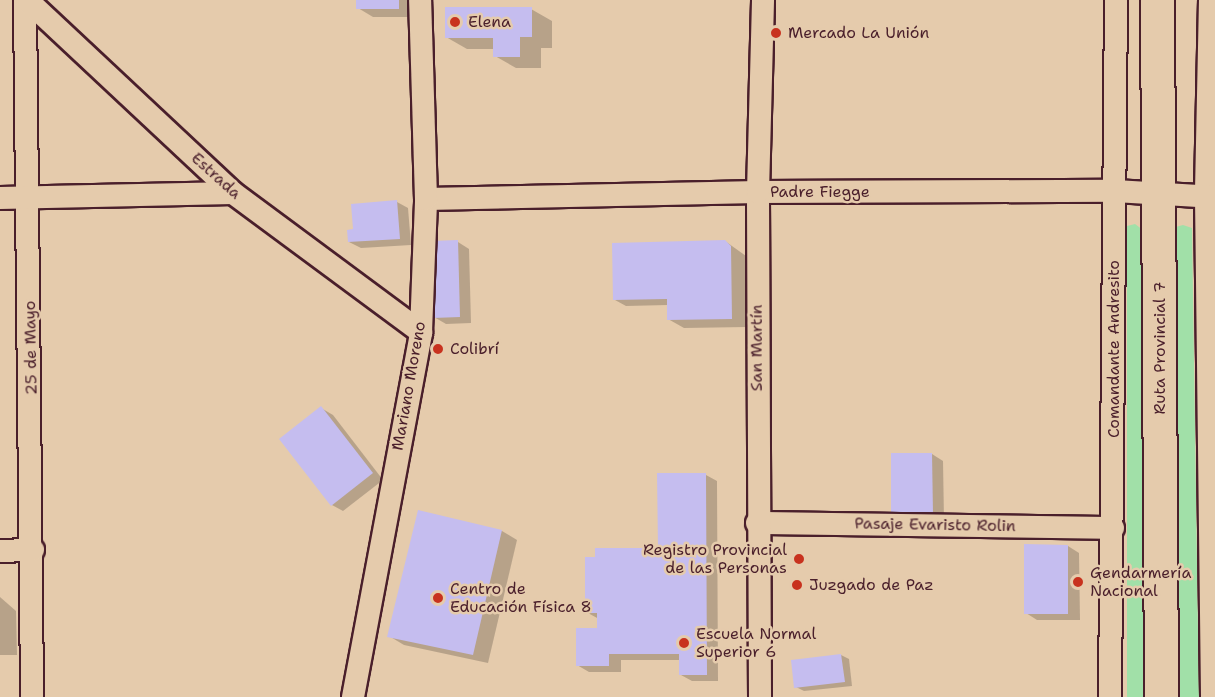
<!DOCTYPE html>
<html>
<head>
<meta charset="utf-8">
<style>
	body { margin:0 }
	#map { position:relative; width:1215px; height:697px; overflow:hidden; background:#e5cbac; font-family:"Shantell Sans",sans-serif }
	div>[style] { position:absolute }
	.green>* { inset:0; background:#a1e0a8 }
	.shadow>* { inset:0; background:#0003 }
	.building>* { inset:0; background:#c5bdef }
	.roads { filter:drop-shadow(2px 0 #4a1f2b) drop-shadow(-2px 0 #4a1f2b) drop-shadow(0 2px #4a1f2b) drop-shadow(0 -2px #4a1f2b) }
	.minor>* { height:22px; margin:-11px; padding:0 11px; transform-origin:11px; border-radius:11px; background:#e5cbac }
	.primary>* { height:33px; margin:-16.5px; padding:0 16.5px; transform-origin:16.5px; border-radius:16.5px; background:#e5cbac }
	.dots>* { width:16px; height:16px; translate:-50% -50%; box-sizing:border-box; border:3px solid #e5cbac; border-radius:50% }
	span { translate:-50% -50%; white-space:nowrap; text-align:center; line-height:1.15; -webkit-text-stroke:5px #e5cbac; paint-order:stroke }
	.poi-label { font-size:16px; color:#4a1f2b }
	.left { translate:0 -50%; text-align:left }
	.right { translate:-100% -50%; text-align:right }
	.street-label { font-size:16px; color:#4a1f2b }
</style>
</head>
<body>
<div id="map">
	<div class="green">
		<i style="clip-path:polygon(1135px 224px,1143px 230px,1146px 697px,1127px 697px,1127px 226px)"></i>
		<i style="clip-path:polygon(1183px 225px,1192px 228px,1199px 697px,1178px 697px,1172px 228px)"></i>
	</div>
	<div class="shadow">
		<i style="clip-path:polygon(357px 0,414px 0,414px 17px,373px 17px,358px 8px)"></i>
		<i style="clip-path:polygon(531px 9px,552px 21px,552px 48px,541px 48px,541px 68px,516px 68px,495px 56px,495px 49px,467px 49px,446px 37px)"></i>
		<i style="clip-path:polygon(397px 202px,408px 208px,411px 245px,361px 248px,349px 242px,354px 230px)"></i>
		<i style="clip-path:polygon(725px 241px,746px 256px,747px 327px,684px 328px,668px 319px,668px 305px,626px 306px,615px 300px)"></i>
		<i style="clip-path:polygon(458px 242px,469px 249px,471px 323px,446px 324px,434px 317px)"></i>
		<i style="clip-path:polygon(321px 408px,333px 415px,383px 480px,343px 511px,332px 505px)"></i>
		<i style="clip-path:polygon(932px 454px,943px 461px,944px 520px,904px 520px)"></i>
		<i style="clip-path:polygon(706px 475px,717px 481px,718px 681px,692px 681px,681px 675px,681px 660px,621px 660px,621px 672px,589px 672px,577px 665px,599px 630px,599px 619px,586px 612px,659px 550px)"></i>
		<i style="clip-path:polygon(419px 511px,502px 531px,517px 540px,488px 663px,404px 645px,389px 636px)"></i>
		<i style="clip-path:polygon(1068px 546px,1079px 553px,1080px 620px,1037px 620px,1026px 613px)"></i>
		<i style="clip-path:polygon(0 597px,16px 611px,17px 655px,0 655px)"></i>
		<i style="clip-path:polygon(841px 655px,849px 659px,852px 686px,804px 691px,796px 687px)"></i>
	</div>
	<div class="building">
		<i style="clip-path:polygon(356px 0,399px 0,399px 9px,356px 9px)"></i>
		<i style="clip-path:polygon(445px 7px,532px 7px,532px 37px,520px 37px,520px 57px,493px 57px,493px 38px,445px 38px)"></i>
		<i style="clip-path:polygon(397px 200px,400px 239px,348px 242px,347px 230px,353px 229px,351px 204px)"></i>
		<i style="clip-path:polygon(458px 240px,460px 317px,433px 318px,431px 241px)"></i>
		<i style="clip-path:polygon(725px 240px,731px 246px,732px 319px,667px 320px,667px 299px,613px 300px,612px 243px)"></i>
		<i style="clip-path:polygon(321px 406px,373px 473px,331px 506px,279px 439px)"></i>
		<i style="clip-path:polygon(891px 453px,932px 453px,933px 514px,891px 514px)"></i>
		<i style="clip-path:polygon(657px 473px,706px 473px,707px 675px,679px 675px,679px 654px,609px 654px,609px 666px,576px 666px,576px 628px,597px 628px,597px 613px,585px 613px,585px 557px,595px 557px,595px 548px,658px 548px)"></i>
		<i style="clip-path:polygon(418px 510px,502px 530px,473px 655px,387px 637px)"></i>
		<i style="clip-path:polygon(1024px 544px,1068px 545px,1068px 614px,1024px 614px)"></i>
		<i style="clip-path:polygon(841px 654px,845px 682px,794px 688px,791px 660px)"></i>
	</div>
	<div class="roads">
		<div class="minor">
			<i style="left:25px;top:0;width:697px;rotate:89.42deg"></i>
			<i style="left:27px;top:0;width:282px;rotate:43.1deg"></i>
			<i style="left:233px;top:193px;width:234px;rotate:36.5deg"></i>
			<i style="left:1210px;top:0;width:197px;rotate:91.2deg"></i>
			<i style="left:1206px;top:197px;width:500px;rotate:89.31deg"></i>
			<i style="left:0;top:198px;width:233px;rotate:-1.2deg"></i>
			<i style="left:426px;top:199px;width:332px;rotate:-1.2deg"></i>
			<i style="left:758px;top:192px;width:357px;rotate:-0.2deg"></i>
			<i style="left:1115px;top:191px;width:100px;rotate:3.4deg"></i>
			<i style="left:757px;top:523px;width:356px;rotate:0.8deg"></i>
			<i style="left:0;top:551px;width:33px;rotate:-2deg"></i>
			<i style="left:353px;top:697px;width:371px;rotate:-79.4deg"></i>
			<i style="left:421px;top:332px;width:133px;rotate:-87.8deg"></i>
			<i style="left:426px;top:199px;width:199px;rotate:-91.7deg"></i>
			<i style="left:760px;top:697px;width:505px;rotate:-90.23deg"></i>
			<i style="left:758px;top:192px;width:192px;rotate:-88.5deg"></i>
			<i style="left:1110px;top:697px;width:697px;rotate:-89.51deg"></i>
		</div>
		<div class="primary">
			<i style="left:1157px;top:0;width:697px;rotate:89.67deg"></i>
		</div>
	</div>
	<div class="dots">
		<i style="left:455px;top:22px;background:#c8321e"></i>
		<i style="left:776px;top:33px;background:#c8321e"></i>
		<i style="left:438px;top:349px;background:#c8321e"></i>
		<i style="left:799px;top:559px;background:#c8321e"></i>
		<i style="left:1078px;top:582px;background:#c8321e"></i>
		<i style="left:797px;top:585px;background:#c8321e"></i>
		<i style="left:438px;top:598px;background:#c8321e"></i>
		<i style="left:684px;top:643px;background:#c8321e"></i>
	</div>
	<div class="poi-label">
		<span class="left" style="left:468px;top:22px">Elena</span>
		<span class="left" style="left:788px;top:33px">Mercado La Unión</span>
		<span class="left" style="left:450px;top:349px">Colibrí</span>
		<span class="right" style="left:787px;top:559px">Registro Provincial<br>de las Personas</span>
		<span class="left" style="left:1090px;top:582px">Gendarmería<br>Nacional</span>
		<span class="left" style="left:809px;top:585px">Juzgado de Paz</span>
		<span class="left" style="left:450px;top:598px">Centro de<br>Educación Física 8</span>
		<span class="left" style="left:696px;top:643px">Escuela Normal<br>Superior 6</span>
	</div>
	<div class="street-label">
		<span style="left:216px;top:176px;rotate:42deg">Estrada</span>
		<span style="left:820px;top:192px">Padre Fiegge</span>
		<span style="left:31px;top:348px;rotate:-91deg">25 de Mayo</span>
		<span style="left:757px;top:348px;rotate:-90deg">San Martín</span>
		<span style="left:1160px;top:348px;rotate:-90deg">Ruta Provincial 7</span>
		<span style="left:1114px;top:349px;rotate:-90deg">Comandante Andresito</span>
		<span style="left:409px;top:386px;rotate:-80deg">Mariano Moreno</span>
		<span style="left:935px;top:525px;rotate:1deg">Pasaje Evaristo Rolin</span>
	</div>
</div>
</body>
</html>
